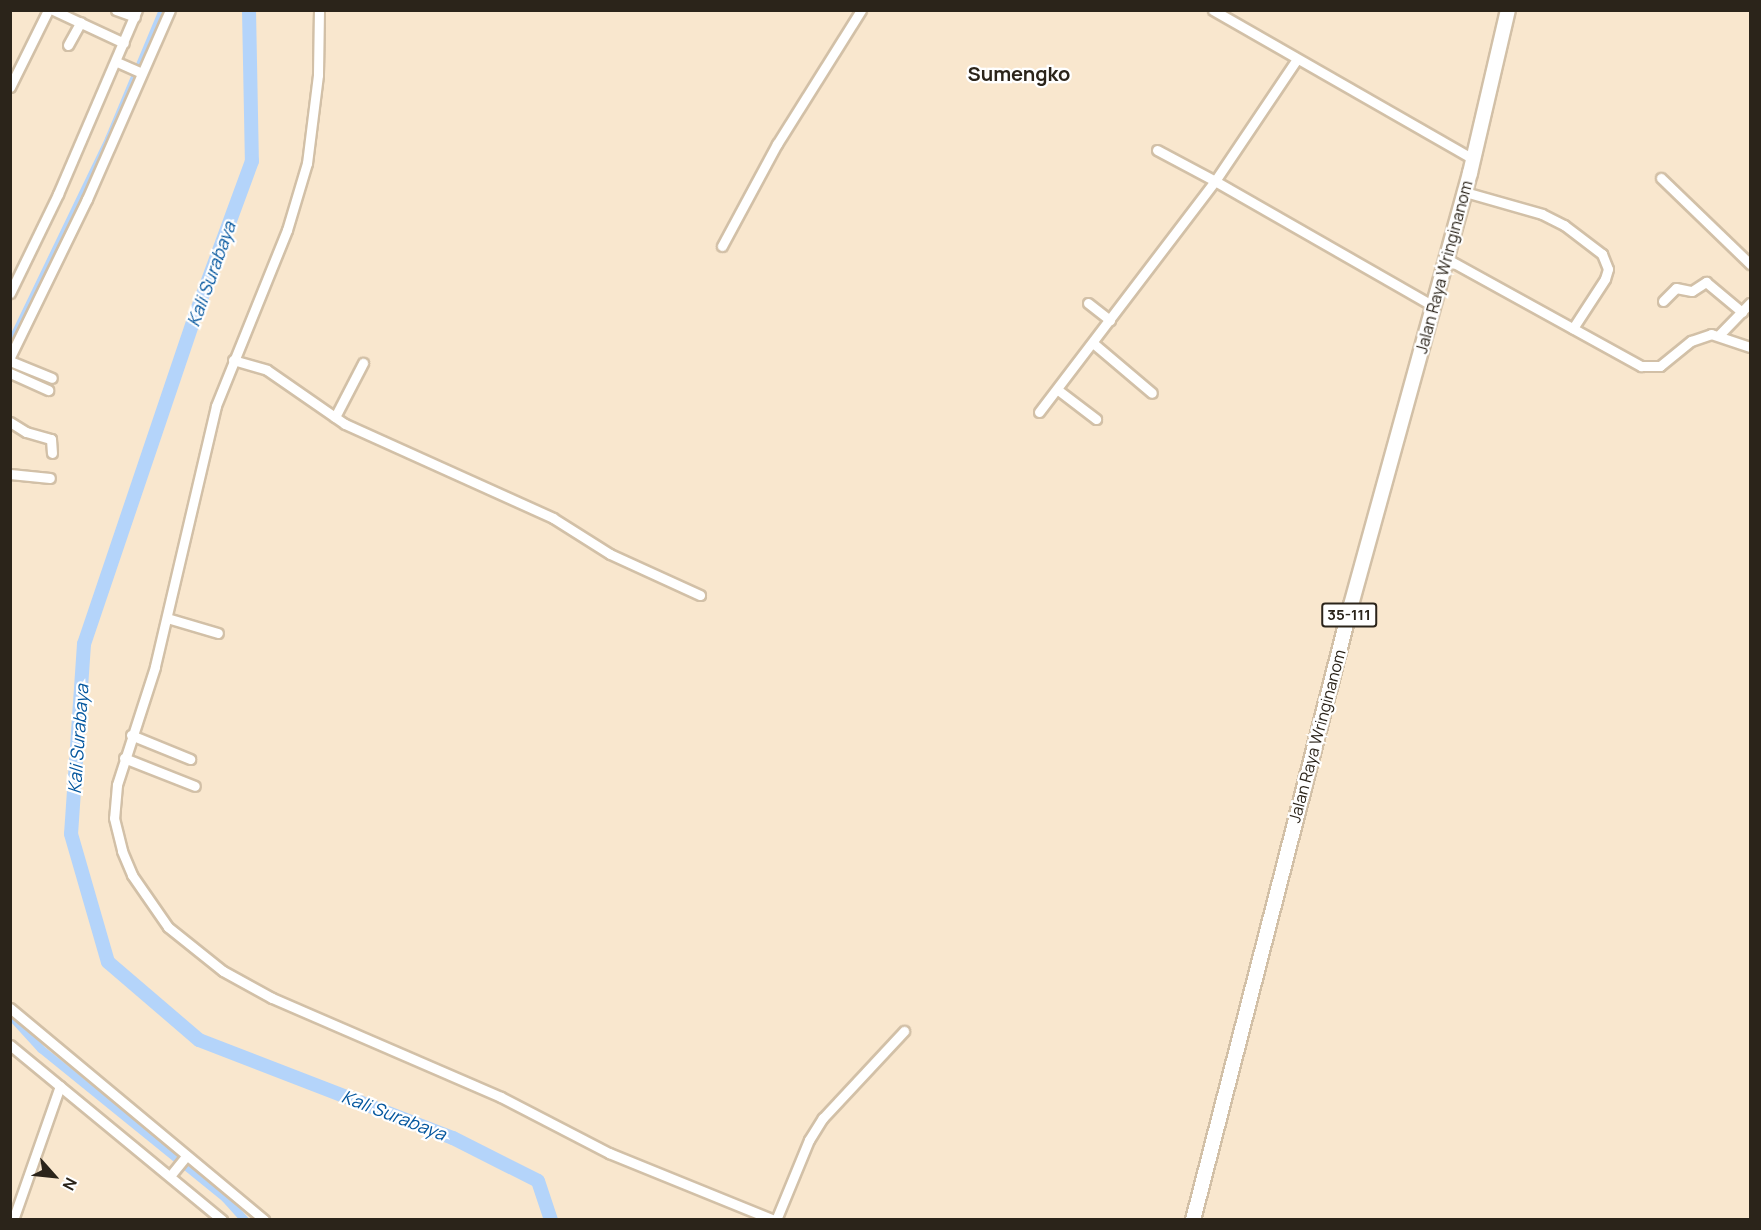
<!DOCTYPE html>
<html>
<head>
<meta charset="utf-8">
<style>
	body { margin:0 }
	#map { position:relative; width:1761px; height:1230px; overflow:hidden; background:#f9e7ce; font-family:Manrope,sans-serif }
	div>[style] { position:absolute }
	.canal>* { height:8px; margin:-4px; padding:0 4px; transform-origin:4px; border-radius:4px; background:#b4d4fa }
	.river>* { height:14px; margin:-7px; padding:0 7px; transform-origin:7px; border-radius:7px; background:#b4d4fa }
	.roads { filter:drop-shadow(2px 0 #d2c0a7) drop-shadow(-2px 0 #d2c0a7) drop-shadow(0 2px #d2c0a7) drop-shadow(0 -2px #d2c0a7) }
	.minor>* { height:9px; margin:-4.5px; padding:0 4.5px; transform-origin:4.5px; border-radius:4.5px; background:#fff }
	.primary>* { height:14px; margin:-7px; padding:0 7px; transform-origin:7px; border-radius:7px; background:#fff }
	span { translate:-50% -50%; white-space:nowrap; text-align:center; line-height:1.15; -webkit-text-stroke:4.5px #fff; paint-order:stroke }
	.shield-label span { padding:2px 4px; background:#fff; border:2px solid; border-radius:4px; -webkit-text-stroke-width:0 }
	.shield-label { font-size:15px; color:#2b241a; font-weight:700 }
	.street-label { font-size:16px; color:#2b241a }
	.water-label { font-size:18px; color:#03569e; font-style:italic }
	.quarter-label { font-size:20px; color:#2b241a; font-weight:700 }
	.frame { position:absolute; inset:0; border:12px solid #2b241a; pointer-events:none }
	.north { position:absolute; left:24px; top:1146px; width:60px; height:60px; -webkit-text-stroke:4px #fff; paint-order:stroke; rotate:117deg; font-size:16px; font-weight:700; line-height:24px; text-align:center; color:#2b241a }
	.north::after { content:''; display:block; margin:auto; width:21px; height:27px; background:#2b241a; clip-path:polygon(50% 0,100% 100%,50% 72%,0 100%) }
</style>
</head>
<body>
<div id="map">
	<div class="canal">
		<i style="left:10px;top:345px;width:229px;rotate:-64.3deg"></i>
		<i style="left:109px;top:139px;width:140px;rotate:-67.3deg"></i>
		<i style="left:10px;top:1015px;width:46px;rotate:47.6deg"></i>
		<i style="left:41px;top:1049px;width:237px;rotate:39deg"></i>
		<i style="left:225px;top:1198px;width:30px;rotate:48deg"></i>
	</div>
	<div class="river">
		<i style="left:249px;top:10px;width:151px;rotate:88.9deg"></i>
		<i style="left:252px;top:161px;width:168px;rotate:110.2deg"></i>
		<i style="left:194px;top:319px;width:343px;rotate:108.7deg"></i>
		<i style="left:84px;top:644px;width:190px;rotate:93.9deg"></i>
		<i style="left:71px;top:834px;width:133px;rotate:73.9deg"></i>
		<i style="left:108px;top:962px;width:120px;rotate:40.6deg"></i>
		<i style="left:199px;top:1040px;width:272px;rotate:21.1deg"></i>
		<i style="left:453px;top:1138px;width:95px;rotate:26.8deg"></i>
		<i style="left:538px;top:1181px;width:41px;rotate:71.6deg"></i>
	</div>
	<div class="roads">
		<div class="minor">
			<i style="left:53px;top:10px;width:78px;rotate:24.9deg"></i>
			<i style="left:116px;top:10px;width:20px;rotate:20deg"></i>
			<i style="left:319px;top:10px;width:65px;rotate:90.9deg"></i>
			<i style="left:318px;top:75px;width:89px;rotate:97.1deg"></i>
			<i style="left:307px;top:163px;width:70px;rotate:106.6deg"></i>
			<i style="left:287px;top:230px;width:190px;rotate:112deg"></i>
			<i style="left:216px;top:406px;width:268px;rotate:103.2deg"></i>
			<i style="left:155px;top:667px;width:124px;rotate:107.9deg"></i>
			<i style="left:117px;top:785px;width:33px;rotate:95deg"></i>
			<i style="left:114px;top:818px;width:34px;rotate:76deg"></i>
			<i style="left:122px;top:851px;width:26px;rotate:67deg"></i>
			<i style="left:132px;top:875px;width:63px;rotate:55.3deg"></i>
			<i style="left:168px;top:927px;width:70px;rotate:38.7deg"></i>
			<i style="left:223px;top:971px;width:56px;rotate:28.9deg"></i>
			<i style="left:272px;top:998px;width:249px;rotate:23.4deg"></i>
			<i style="left:501px;top:1097px;width:122px;rotate:27.4deg"></i>
			<i style="left:609px;top:1153px;width:178px;rotate:22.1deg"></i>
			<i style="left:1213px;top:10px;width:300px;rotate:29.8deg"></i>
			<i style="left:68px;top:45px;width:26px;rotate:-61deg"></i>
			<i style="left:117px;top:62px;width:27px;rotate:24deg"></i>
			<i style="left:10px;top:87px;width:86px;rotate:-63.7deg"></i>
			<i style="left:1157px;top:150px;width:66px;rotate:28.1deg"></i>
			<i style="left:1215px;top:181px;width:147px;rotate:-56.1deg"></i>
			<i style="left:1661px;top:178px;width:124px;rotate:44deg"></i>
			<i style="left:1465px;top:192px;width:80px;rotate:15.9deg"></i>
			<i style="left:1542px;top:214px;width:25px;rotate:27deg"></i>
			<i style="left:1564px;top:225px;width:48px;rotate:37.3deg"></i>
			<i style="left:1602px;top:254px;width:16px;rotate:68deg"></i>
			<i style="left:1608px;top:269px;width:10px;rotate:107deg"></i>
			<i style="left:1605px;top:279px;width:59px;rotate:123.1deg"></i>
			<i style="left:722px;top:246px;width:116px;rotate:-61.7deg"></i>
			<i style="left:777px;top:144px;width:158px;rotate:-57.9deg"></i>
			<i style="left:1447px;top:259px;width:222px;rotate:28.9deg"></i>
			<i style="left:1641px;top:366px;width:19px"></i>
			<i style="left:1660px;top:366px;width:40px;rotate:-39deg"></i>
			<i style="left:1691px;top:341px;width:21px;rotate:-19deg"></i>
			<i style="left:1711px;top:334px;width:41px;rotate:18.4deg"></i>
			<i style="left:10px;top:293px;width:110px;rotate:-64.1deg"></i>
			<i style="left:58px;top:194px;width:200px;rotate:-66.8deg"></i>
			<i style="left:1663px;top:301px;width:18px;rotate:-45deg"></i>
			<i style="left:1676px;top:288px;width:16px;rotate:11deg"></i>
			<i style="left:1692px;top:291px;width:17px;rotate:-33deg"></i>
			<i style="left:1706px;top:282px;width:47px;rotate:39.8deg"></i>
			<i style="left:1088px;top:303px;width:28px;rotate:38deg"></i>
			<i style="left:1720px;top:334px;width:43px;rotate:-45.9deg"></i>
			<i style="left:1093px;top:343px;width:77px;rotate:40.3deg"></i>
			<i style="left:10px;top:357px;width:176px;rotate:-64deg"></i>
			<i style="left:87px;top:199px;width:206px;rotate:-66.3deg"></i>
			<i style="left:233px;top:360px;width:35px;rotate:16deg"></i>
			<i style="left:267px;top:370px;width:95px;rotate:34.7deg"></i>
			<i style="left:345px;top:424px;width:228px;rotate:24.3deg"></i>
			<i style="left:553px;top:518px;width:67px;rotate:32.3deg"></i>
			<i style="left:610px;top:554px;width:99px;rotate:24.5deg"></i>
			<i style="left:10px;top:361px;width:45px;rotate:22deg"></i>
			<i style="left:10px;top:373px;width:42px;rotate:24.1deg"></i>
			<i style="left:1058px;top:390px;width:48px;rotate:37.3deg"></i>
			<i style="left:1039px;top:412px;width:290px;rotate:-52.7deg"></i>
			<i style="left:1215px;top:181px;width:251px;rotate:29.8deg"></i>
			<i style="left:335px;top:417px;width:61px;rotate:-62.6deg"></i>
			<i style="left:10px;top:422px;width:19px;rotate:32deg"></i>
			<i style="left:26px;top:432px;width:26px;rotate:16deg"></i>
			<i style="left:51px;top:439px;width:14px;rotate:86deg"></i>
			<i style="left:10px;top:474px;width:40px;rotate:5.7deg"></i>
			<i style="left:167px;top:618px;width:53px;rotate:16.4deg"></i>
			<i style="left:131px;top:735px;width:64px;rotate:22.1deg"></i>
			<i style="left:124px;top:758px;width:76px;rotate:21.5deg"></i>
			<i style="left:10px;top:1008px;width:331px;rotate:39.8deg"></i>
			<i style="left:10px;top:1045px;width:275px;rotate:39.5deg"></i>
			<i style="left:170px;top:1176px;width:26px;rotate:-51deg"></i>
			<i style="left:13px;top:1220px;width:142px;rotate:-70.7deg"></i>
			<i style="left:776px;top:1220px;width:87px;rotate:-67.6deg"></i>
			<i style="left:809px;top:1140px;width:26px;rotate:-58deg"></i>
			<i style="left:823px;top:1118px;width:119px;rotate:-47deg"></i>
		</div>
		<div class="primary">
			<i style="left:1193px;top:1220px;width:635px;rotate:-75.59deg"></i>
			<i style="left:1351px;top:605px;width:448px;rotate:-74.6deg"></i>
			<i style="left:1470px;top:173px;width:167px;rotate:-76.9deg"></i>
		</div>
	</div>
	<div class="shield-label">
		<span style="left:1349px;top:615px">35-111</span>
	</div>
	<div class="street-label">
		<span style="left:1444px;top:267px;rotate:-75deg">Jalan Raya Wringinanom</span>
		<span style="left:1317px;top:736px;rotate:-75deg">Jalan Raya Wringinanom</span>
	</div>
	<div class="water-label">
		<span style="left:211px;top:274px;rotate:-70deg">Kali Surabaya</span>
		<span style="left:78px;top:739px;rotate:-86deg">Kali Surabaya</span>
		<span style="left:394px;top:1115px;rotate:21deg">Kali Surabaya</span>
	</div>
	<div class="quarter-label">
		<span style="left:1019px;top:73px">Sumengko</span>
	</div>
	<div class="frame"></div>
	<div class="north">N</div>
</div>
</body>
</html>
